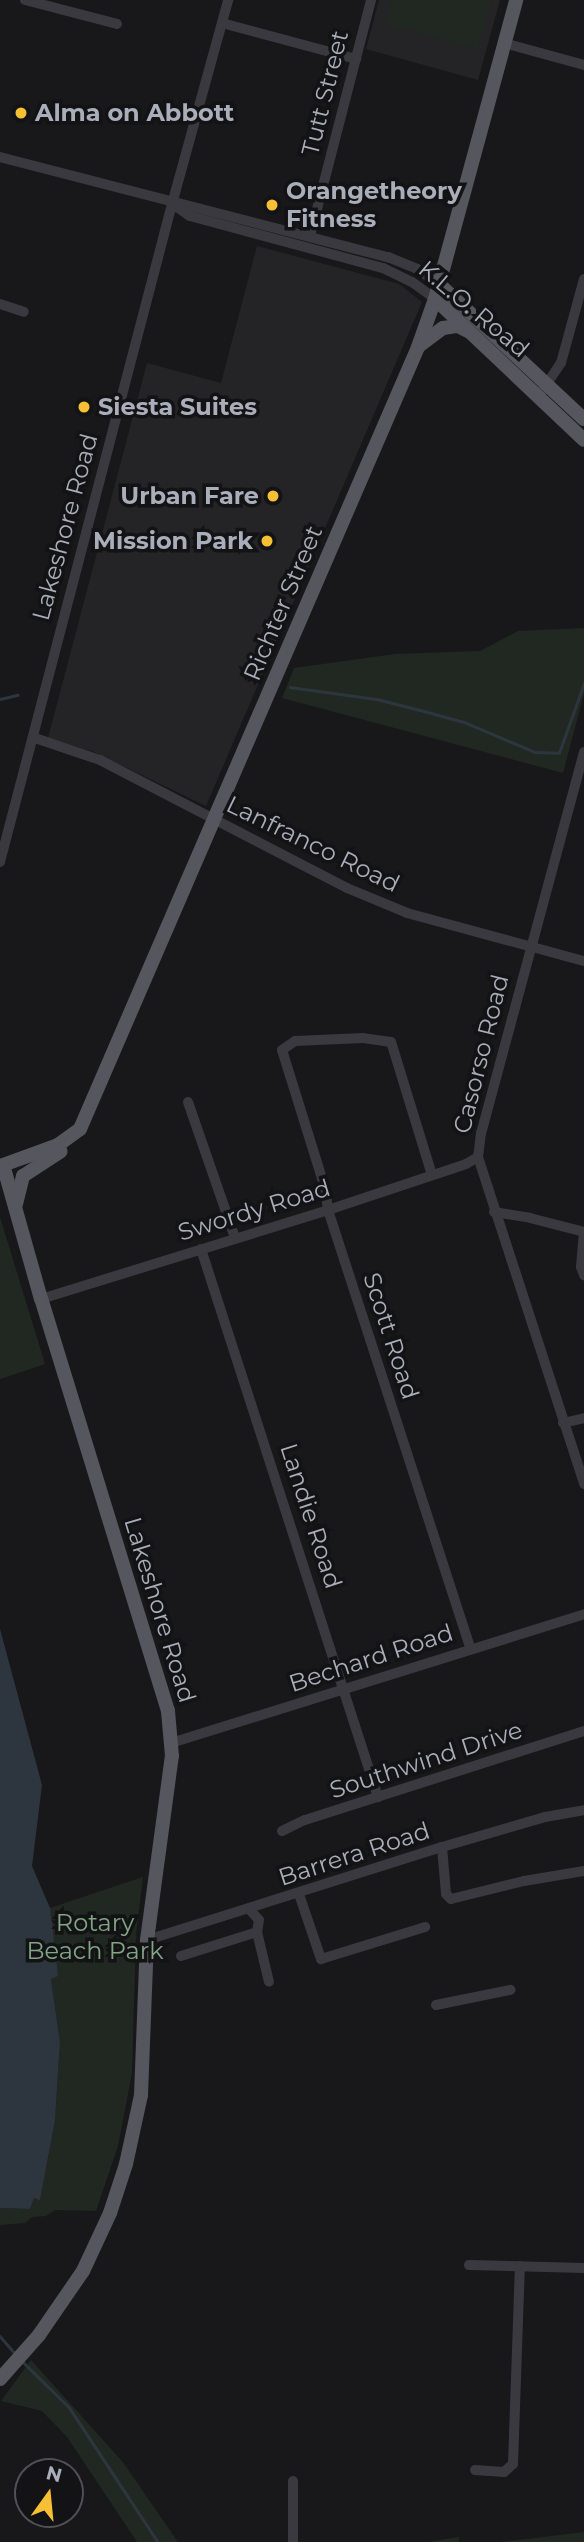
<!DOCTYPE html>
<html>
<head>
<meta charset="utf-8">
<style>
	body { margin:0 }
	#map { position:relative; width:584px; height:2542px; overflow:hidden; background:#18181a; font-family:Montserrat,sans-serif }
	div>[style] { position:absolute }
	.built>* { inset:0; background:#242427 }
	.green>* { inset:0; background:#202821 }
	.water>* { inset:0; background:#2d363f }
	.stream>* { height:2.5px; margin:-1.25px; padding:0 1.25px; transform-origin:1.25px; border-radius:1.25px; background:#2d363f }
	.minor>* { height:10px; margin:-5px; padding:0 5px; transform-origin:5px; border-radius:5px; background:#39393f }
	.major>* { height:14px; margin:-7px; padding:0 7px; transform-origin:7px; border-radius:7px; background:#55565e }
	.dots>* { width:19px; height:19px; translate:-50% -50%; box-sizing:border-box; border:4px solid #131315; border-radius:50% }
	span { translate:-50% -50%; white-space:nowrap; text-align:center; line-height:1.15; -webkit-text-stroke:7px #131315; paint-order:stroke }
	.street-label { font-size:24px; color:#aaaeba }
	.poi-label { font-size:24px; color:#aaaeba; font-weight:700 }
	.left { translate:0 -50%; text-align:left }
	.right { translate:-100% -50%; text-align:right }
	.park-label { font-size:24px; color:#81a585 }
	.north { position:absolute; left:14px; top:2458px; width:70px; height:70px; box-sizing:border-box; background:#131315; border:2px solid #4f5157; border-radius:50%; rotate:15deg; font-size:19px; font-weight:700; line-height:28px; text-align:center; color:#aaaeba }
	.north::after { content:''; display:block; margin:auto; width:24px; height:32px; background:#f6bf34; clip-path:polygon(50% 0,100% 100%,50% 72%,0 100%) }
</style>
</head>
<body>
<div id="map">
	<div class="built">
		<i style="clip-path:polygon(379px 0,500px 0,478px 80px,366px 49px)"></i>
		<i style="clip-path:polygon(257px 246px,399px 284px,422px 302px,206px 806px,94px 752px,48px 738px,147px 363px,221px 383px)"></i>
	</div>
	<div class="green">
		<i style="clip-path:polygon(392px 0,491px 0,478px 49px,386px 24px)"></i>
		<i style="clip-path:polygon(584px 628px,584px 694px,563px 773px,282px 698px,294px 668px,395px 654px,480px 651px,518px 631px)"></i>
		<i style="clip-path:polygon(0 1217px,45px 1364px,0 1379px)"></i>
		<i style="clip-path:polygon(143px 1877px,136px 1934px,132px 2073px,118px 2146px,96px 2211px,55px 2210px,46px 2216px,32px 2217px,25px 2223px,0 2225px,0 2208px,30px 2209px,34px 2197px,40px 2199px,55px 2122px,60px 2042px,51px 1979px,50px 1908px)"></i>
		<i style="clip-path:polygon(31px 2360px,122px 2461px,178px 2542px,137px 2542px,67px 2437px,42px 2411px,1px 2401px)"></i>
		<i style="clip-path:polygon(584px 2532px,584px 2542px,429px 2542px,459px 2537px,459px 2542px,501px 2542px)"></i>
	</div>
	<div class="water">
		<i style="clip-path:polygon(0 1629px,42px 1785px,32px 1866px,50px 1908px,58px 1976px,51px 1979px,60px 2042px,55px 2121px,40px 2200px,34px 2198px,30px 2209px,0 2208px)"></i>
	</div>
	<div class="stream">
		<i style="left:290px;top:687px;width:88px;rotate:7.9deg"></i>
		<i style="left:377px;top:699px;width:49px;rotate:14.3deg"></i>
		<i style="left:424px;top:711px;width:41px;rotate:15.4deg"></i>
		<i style="left:464px;top:722px;width:77px;rotate:22.9deg"></i>
		<i style="left:535px;top:752px;width:24px;rotate:2deg"></i>
		<i style="left:559px;top:753px;width:74px;rotate:-70.3deg"></i>
		<i style="left:0;top:699px;width:18px;rotate:-13deg"></i>
		<i style="left:0;top:2336px;width:23px;rotate:49deg"></i>
		<i style="left:22px;top:2361px;width:66px;rotate:44.4deg"></i>
		<i style="left:69px;top:2407px;width:162px;rotate:56.6deg"></i>
	</div>
	<div class="minor">
		<i style="left:25px;top:0;width:95px;rotate:14.6deg"></i>
		<i style="left:222px;top:23px;width:139px;rotate:15deg"></i>
		<i style="left:504px;top:43px;width:83px;rotate:15.4deg"></i>
		<i style="left:0;top:157px;width:401px;rotate:14.5deg"></i>
		<i style="left:388px;top:257px;width:31px;rotate:22deg"></i>
		<i style="left:417px;top:269px;width:27px;rotate:34deg"></i>
		<i style="left:174px;top:205px;width:19px;rotate:35deg"></i>
		<i style="left:190px;top:216px;width:200px;rotate:15.1deg"></i>
		<i style="left:383px;top:268px;width:32px;rotate:26deg"></i>
		<i style="left:412px;top:282px;width:29px;rotate:36deg"></i>
		<i style="left:310px;top:236px;width:244px;rotate:-75.5deg"></i>
		<i style="left:0;top:304px;width:25px;rotate:18deg"></i>
		<i style="left:542px;top:391px;width:34px;rotate:-56deg"></i>
		<i style="left:561px;top:363px;width:87px;rotate:-74.7deg"></i>
		<i style="left:35px;top:738px;width:69px;rotate:18.7deg"></i>
		<i style="left:100px;top:760px;width:278px;rotate:27.4deg"></i>
		<i style="left:347px;top:888px;width:65px;rotate:22.6deg"></i>
		<i style="left:407px;top:913px;width:183px;rotate:15.2deg"></i>
		<i style="left:584px;top:752px;width:395px;rotate:105.1deg"></i>
		<i style="left:481px;top:1133px;width:24px;rotate:97deg"></i>
		<i style="left:478px;top:1157px;width:344px;rotate:72deg"></i>
		<i style="left:0;top:862px;width:680px;rotate:-75.35deg"></i>
		<i style="left:172px;top:204px;width:212px;rotate:-74.6deg"></i>
		<i style="left:188px;top:1102px;width:144px;rotate:70.9deg"></i>
		<i style="left:432px;top:1175px;width:139px;rotate:-107.1deg"></i>
		<i style="left:391px;top:1042px;width:28px;rotate:-172deg"></i>
		<i style="left:363px;top:1038px;width:68px;rotate:177.5deg"></i>
		<i style="left:295px;top:1041px;width:16px;rotate:145deg"></i>
		<i style="left:282px;top:1050px;width:145px;rotate:72.7deg"></i>
		<i style="left:325px;top:1188px;width:22px;rotate:82deg"></i>
		<i style="left:328px;top:1210px;width:460px;rotate:72deg"></i>
		<i style="left:494px;top:1212px;width:36px;rotate:9deg"></i>
		<i style="left:530px;top:1218px;width:56px;rotate:14.5deg"></i>
		<i style="left:584px;top:1232px;width:35px;rotate:95deg"></i>
		<i style="left:581px;top:1267px;width:9px;rotate:69deg"></i>
		<i style="left:201px;top:1249px;width:576px;rotate:72.1deg"></i>
		<i style="left:41px;top:1299px;width:300px;rotate:-17.2deg"></i>
		<i style="left:328px;top:1210px;width:145px;rotate:-18.4deg"></i>
		<i style="left:466px;top:1164px;width:14px;rotate:-30deg"></i>
		<i style="left:563px;top:1423px;width:22px;rotate:-13deg"></i>
		<i style="left:171px;top:1743px;width:433px;rotate:-17.3deg"></i>
		<i style="left:282px;top:1831px;width:25px;rotate:-26deg"></i>
		<i style="left:305px;top:1820px;width:293px;rotate:-17.7deg"></i>
		<i style="left:442px;top:1847px;width:47px;rotate:85.1deg"></i>
		<i style="left:446px;top:1894px;width:7px;rotate:45deg"></i>
		<i style="left:451px;top:1899px;width:75px;rotate:-13.9deg"></i>
		<i style="left:524px;top:1881px;width:61px;rotate:-9.5deg"></i>
		<i style="left:299px;top:1894px;width:69px;rotate:71.3deg"></i>
		<i style="left:321px;top:1959px;width:109px;rotate:-17.1deg"></i>
		<i style="left:250px;top:1910px;width:13px;rotate:48deg"></i>
		<i style="left:259px;top:1920px;width:12px;rotate:99deg"></i>
		<i style="left:257px;top:1932px;width:51px;rotate:76.5deg"></i>
		<i style="left:147px;top:1940px;width:309px;rotate:-17.5deg"></i>
		<i style="left:442px;top:1847px;width:107px;rotate:-16.2deg"></i>
		<i style="left:545px;top:1817px;width:40px;rotate:-10deg"></i>
		<i style="left:181px;top:1956px;width:80px;rotate:-17.5deg"></i>
		<i style="left:436px;top:2005px;width:76px;rotate:-11.5deg"></i>
		<i style="left:469px;top:2265px;width:115px;rotate:1.5deg"></i>
		<i style="left:475px;top:2470px;width:29px;rotate:4deg"></i>
		<i style="left:504px;top:2472px;width:12px;rotate:-42deg"></i>
		<i style="left:513px;top:2464px;width:198px;rotate:-88deg"></i>
		<i style="left:293px;top:2542px;width:61px;rotate:-90deg"></i>
	</div>
	<div class="major">
		<i style="left:439px;top:284px;width:198px;rotate:43deg"></i>
		<i style="left:435px;top:299px;width:205px;rotate:43.4deg"></i>
		<i style="left:419px;top:346px;width:30px;rotate:-37deg"></i>
		<i style="left:443px;top:328px;width:15px;rotate:-8deg"></i>
		<i style="left:458px;top:326px;width:11px;rotate:27deg"></i>
		<i style="left:16px;top:1204px;width:29px;rotate:-76deg"></i>
		<i style="left:23px;top:1176px;width:45px;rotate:-33.3deg"></i>
		<i style="left:0;top:2379px;width:59px;rotate:-48.4deg"></i>
		<i style="left:39px;top:2335px;width:78px;rotate:-55.5deg"></i>
		<i style="left:83px;top:2271px;width:64px;rotate:-65deg"></i>
		<i style="left:110px;top:2213px;width:52px;rotate:-71.9deg"></i>
		<i style="left:126px;top:2164px;width:71px;rotate:-77.7deg"></i>
		<i style="left:141px;top:2095px;width:155px;rotate:-87.8deg"></i>
		<i style="left:147px;top:1940px;width:186px;rotate:-82.3deg"></i>
		<i style="left:172px;top:1756px;width:45px;rotate:-95.1deg"></i>
		<i style="left:168px;top:1711px;width:431px;rotate:-107.1deg"></i>
		<i style="left:41px;top:1299px;width:139px;rotate:-105.8deg"></i>
		<i style="left:3px;top:1165px;width:59px;rotate:-20deg"></i>
		<i style="left:58px;top:1145px;width:27px;rotate:-36deg"></i>
		<i style="left:80px;top:1129px;width:852px;rotate:-66.62deg"></i>
		<i style="left:418px;top:347px;width:51px;rotate:-70.5deg"></i>
		<i style="left:435px;top:299px;width:310px;rotate:-74.8deg"></i>
	</div>
	<div class="dots">
		<i style="left:21px;top:113px;background:#f6bf34"></i>
		<i style="left:272px;top:205px;background:#f6bf34"></i>
		<i style="left:84px;top:407px;background:#f6bf34"></i>
		<i style="left:273px;top:496px;background:#f6bf34"></i>
		<i style="left:267px;top:541px;background:#f6bf34"></i>
	</div>
	<div class="street-label">
		<span style="left:325px;top:93px;rotate:-76deg">Tutt Street</span>
		<span style="left:474px;top:309px;rotate:40deg">K.L.O. Road</span>
		<span style="left:65px;top:527px;rotate:-75deg">Lakeshore Road</span>
		<span style="left:283px;top:603px;rotate:-67deg">Richter Street</span>
		<span style="left:313px;top:844px;rotate:26deg">Lanfranco Road</span>
		<span style="left:481px;top:1054px;rotate:-76deg">Casorso Road</span>
		<span style="left:254px;top:1210px;rotate:-17deg">Swordy Road</span>
		<span style="left:391px;top:1336px;rotate:72deg">Scott Road</span>
		<span style="left:311px;top:1516px;rotate:72deg">Landie Road</span>
		<span style="left:160px;top:1610px;rotate:73deg">Lakeshore Road</span>
		<span style="left:371px;top:1658px;rotate:-18deg">Bechard Road</span>
		<span style="left:426px;top:1760px;rotate:-18deg">Southwind Drive</span>
		<span style="left:354px;top:1854px;rotate:-18deg">Barrera Road</span>
	</div>
	<div class="poi-label">
		<span class="left" style="left:35px;top:113px">Alma on Abbott</span>
		<span class="left" style="left:286px;top:205px">Orangetheory<br>Fitness</span>
		<span class="left" style="left:98px;top:407px">Siesta Suites</span>
		<span class="right" style="left:259px;top:496px">Urban Fare</span>
		<span class="right" style="left:253px;top:541px">Mission Park</span>
	</div>
	<div class="park-label">
		<span style="left:95px;top:1937px">Rotary<br>Beach Park</span>
	</div>
	<div class="north">N</div>
</div>
</body>
</html>
